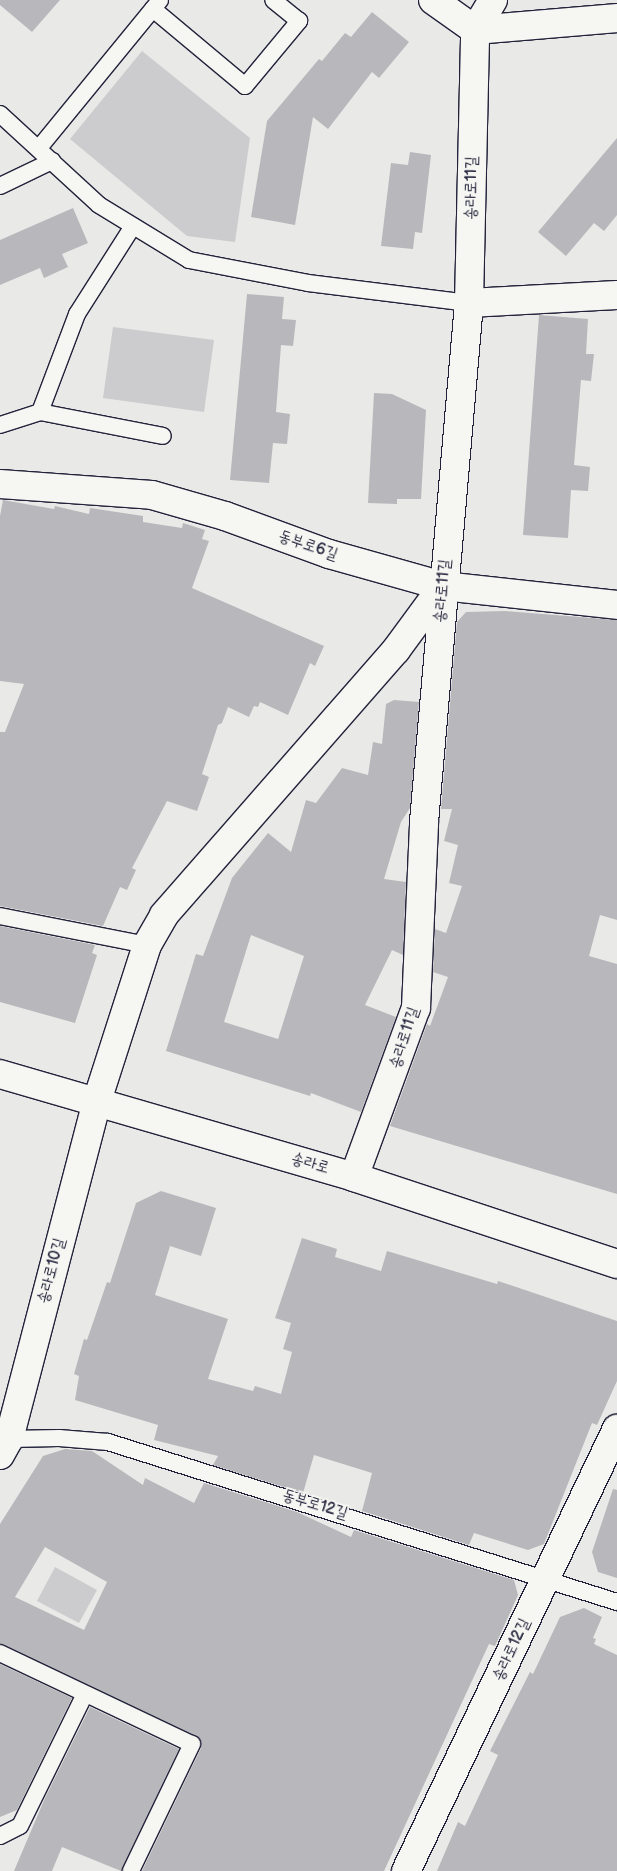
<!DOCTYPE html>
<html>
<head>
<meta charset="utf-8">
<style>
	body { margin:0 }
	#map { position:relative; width:617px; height:1871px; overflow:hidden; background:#e9e9e7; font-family:"Balsamiq Sans","Poor Story",sans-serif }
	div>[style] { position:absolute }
	.green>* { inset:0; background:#ccccce }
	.building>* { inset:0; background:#b8b8bc }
	.roads { filter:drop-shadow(1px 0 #22223b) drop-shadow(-1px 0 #22223b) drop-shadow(0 1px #22223b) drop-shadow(0 -1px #22223b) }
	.service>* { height:16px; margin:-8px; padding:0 8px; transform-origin:8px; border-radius:8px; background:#f6f6f2 }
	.minor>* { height:28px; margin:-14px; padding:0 14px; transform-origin:14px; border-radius:14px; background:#f6f6f2 }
	.tertiary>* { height:28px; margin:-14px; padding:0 14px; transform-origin:14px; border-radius:14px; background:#f6f6f2 }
	.secondary>* { height:28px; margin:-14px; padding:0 14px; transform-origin:14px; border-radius:14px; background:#f6f6f2 }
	span { translate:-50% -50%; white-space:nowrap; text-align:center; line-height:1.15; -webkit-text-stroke:4px #f6f6f2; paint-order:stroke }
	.street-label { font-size:16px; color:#22223b }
</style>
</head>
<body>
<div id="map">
	<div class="green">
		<i style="clip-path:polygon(142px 51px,250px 138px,235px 242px,187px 236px,70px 139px)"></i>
		<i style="clip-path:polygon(113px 327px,214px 340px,204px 412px,103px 398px)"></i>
		<i style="clip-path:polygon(55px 1567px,97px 1590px,79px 1623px,37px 1601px)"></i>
	</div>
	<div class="building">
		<i style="clip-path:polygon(0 0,60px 0,32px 32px,0 5px)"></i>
		<i style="clip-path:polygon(372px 12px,409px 42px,379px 78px,372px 72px,328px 129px,313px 117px,295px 225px,251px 217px,267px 121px,319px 59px,322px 61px,345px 33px,351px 37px)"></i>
		<i style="clip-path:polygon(617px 138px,617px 215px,604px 231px,594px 223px,566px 256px,538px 232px)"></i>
		<i style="clip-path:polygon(410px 152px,431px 155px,422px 233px,415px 232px,413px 249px,381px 246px,391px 163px,408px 165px)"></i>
		<i style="clip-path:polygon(73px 208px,88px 243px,62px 254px,68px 267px,44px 278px,40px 268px,0 285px,0 240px)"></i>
		<i style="clip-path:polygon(247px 294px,284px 297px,282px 319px,296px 320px,293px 346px,281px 345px,276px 412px,290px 414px,287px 444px,273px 443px,269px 483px,230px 480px)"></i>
		<i style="clip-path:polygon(539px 315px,588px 319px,586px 354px,594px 354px,591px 381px,581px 380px,574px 465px,590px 467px,588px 491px,571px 490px,568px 538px,523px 535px)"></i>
		<i style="clip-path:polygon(374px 393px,392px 394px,426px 410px,421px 499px,397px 499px,397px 504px,368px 503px)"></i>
		<i style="clip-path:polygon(3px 500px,54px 509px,55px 506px,89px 514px,90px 508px,143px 516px,143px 522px,182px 528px,183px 523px,205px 530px,202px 539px,209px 541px,192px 588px,324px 646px,315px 666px,310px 663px,288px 715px,260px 702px,258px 707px,254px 706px,249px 717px,228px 707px,222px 723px,218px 725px,202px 774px,209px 777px,197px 811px,167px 801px,132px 868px,136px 870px,127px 890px,120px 887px,103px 926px,0 906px,0 732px,5px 732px,24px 684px,0 681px,0 516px)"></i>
		<i style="clip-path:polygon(505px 611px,617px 620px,617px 920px,600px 915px,589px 956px,617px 964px,617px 1194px,390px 1126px,427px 1024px,430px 1026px,448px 977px,433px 972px,435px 929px,446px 933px,462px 886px,449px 883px,458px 845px,444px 841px,452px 809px,441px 809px,457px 622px,466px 612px)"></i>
		<i style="clip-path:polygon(evenodd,394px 700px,419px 702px,410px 808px,401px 822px,384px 879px,406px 882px,403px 955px,392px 950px,365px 1005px,396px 1017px,361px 1112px,311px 1093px,310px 1096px,166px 1051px,196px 954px,203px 956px,232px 878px,268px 833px,291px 852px,306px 800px,316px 803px,342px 768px,368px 775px,373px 742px,382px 744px,386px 704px,394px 700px,251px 935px,304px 956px,278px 1039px,224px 1022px,251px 935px)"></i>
		<i style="clip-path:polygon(0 926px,95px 945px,92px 953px,97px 955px,75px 1023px,0 1002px)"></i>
		<i style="clip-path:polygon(161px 1191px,216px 1208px,201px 1256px,170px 1246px,155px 1295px,228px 1319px,208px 1379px,253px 1391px,255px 1386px,281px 1394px,292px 1352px,283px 1349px,291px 1323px,275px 1318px,302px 1238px,337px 1249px,335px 1257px,381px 1271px,387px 1251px,497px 1284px,498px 1281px,617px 1321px,617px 1381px,597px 1425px,592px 1423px,544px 1544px,528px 1550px,474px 1533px,469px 1545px,362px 1511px,372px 1473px,314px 1455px,303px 1493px,213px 1465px,218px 1456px,154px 1440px,158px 1425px,75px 1400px,79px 1376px,74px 1374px,84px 1339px,87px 1340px,107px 1282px,110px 1283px,136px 1203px)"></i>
		<i style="clip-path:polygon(evenodd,65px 1449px,92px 1451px,143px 1485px,145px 1478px,194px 1503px,204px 1483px,297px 1512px,351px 1537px,354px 1530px,514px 1580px,518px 1595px,495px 1646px,489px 1644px,384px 1871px,142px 1871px,201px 1748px,200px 1739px,0 1643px,0 1524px,43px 1456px,65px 1449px,45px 1547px,107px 1582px,84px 1630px,15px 1597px,45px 1547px)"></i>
		<i style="clip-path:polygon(613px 1489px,617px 1490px,617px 1578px,598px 1572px,592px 1552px)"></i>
		<i style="clip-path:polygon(584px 1608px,602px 1617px,593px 1638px,596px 1639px,594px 1644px,617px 1655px,617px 1871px,437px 1871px,458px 1822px,465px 1826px,498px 1755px,490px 1751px,530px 1672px,533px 1674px,560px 1617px)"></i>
		<i style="clip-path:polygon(0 1664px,72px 1698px,17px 1810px,0 1817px)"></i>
		<i style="clip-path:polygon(90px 1707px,179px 1749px,121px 1871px,62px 1847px,52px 1871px,14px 1871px,45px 1798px)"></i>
	</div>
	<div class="roads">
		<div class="service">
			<i style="left:153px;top:9px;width:120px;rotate:39.9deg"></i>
			<i style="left:245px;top:86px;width:85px;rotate:-50.3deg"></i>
			<i style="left:299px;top:21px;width:33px;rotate:-141deg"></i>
			<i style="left:0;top:114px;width:134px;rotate:42.6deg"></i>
			<i style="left:99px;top:205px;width:105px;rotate:31.4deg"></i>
			<i style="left:189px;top:260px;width:121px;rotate:10.9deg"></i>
			<i style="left:308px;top:283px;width:162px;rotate:7.1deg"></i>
			<i style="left:39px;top:148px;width:191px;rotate:-50.7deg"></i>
			<i style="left:0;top:186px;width:58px;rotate:-25.7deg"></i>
			<i style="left:40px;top:412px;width:105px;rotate:-69.3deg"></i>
			<i style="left:77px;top:314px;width:104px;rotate:-57.5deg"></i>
			<i style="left:0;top:425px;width:42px;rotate:-18deg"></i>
			<i style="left:40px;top:412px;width:125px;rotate:11deg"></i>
			<i style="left:0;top:916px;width:150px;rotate:11.2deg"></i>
			<i style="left:9px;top:1439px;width:50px;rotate:-1.1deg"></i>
			<i style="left:59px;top:1438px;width:49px;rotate:4.7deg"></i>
			<i style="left:108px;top:1442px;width:534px;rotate:17.45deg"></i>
			<i style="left:0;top:1653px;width:212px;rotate:25.4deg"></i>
			<i style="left:192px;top:1744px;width:141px;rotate:115.7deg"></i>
			<i style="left:0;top:1836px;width:22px;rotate:-27deg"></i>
			<i style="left:20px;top:1826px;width:147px;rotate:-63.8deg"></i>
		</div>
		<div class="minor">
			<i style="left:433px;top:0;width:52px;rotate:35.5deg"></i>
			<i style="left:475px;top:30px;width:143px;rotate:-4.8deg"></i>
			<i style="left:469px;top:303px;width:148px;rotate:-3.1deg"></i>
			<i style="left:0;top:484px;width:152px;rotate:4.1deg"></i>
			<i style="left:152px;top:495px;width:76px;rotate:16deg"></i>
			<i style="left:225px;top:516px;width:111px;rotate:20.1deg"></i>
			<i style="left:329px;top:554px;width:118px;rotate:15.7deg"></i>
			<i style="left:443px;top:586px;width:175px;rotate:6.2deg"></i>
			<i style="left:354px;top:1177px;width:180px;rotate:-69.9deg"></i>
			<i style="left:416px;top:1008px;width:186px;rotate:-87.5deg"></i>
			<i style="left:424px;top:822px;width:521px;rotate:-85.04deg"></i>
			<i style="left:469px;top:303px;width:273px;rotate:-88.7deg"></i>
			<i style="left:475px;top:30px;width:35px;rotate:-59deg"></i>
			<i style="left:406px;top:1871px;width:490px;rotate:-64.5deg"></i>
		</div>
		<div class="tertiary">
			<i style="left:0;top:1455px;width:18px;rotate:-61deg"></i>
			<i style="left:9px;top:1439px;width:346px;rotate:-75.4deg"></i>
			<i style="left:96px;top:1104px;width:167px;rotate:-72.2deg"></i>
			<i style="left:147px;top:945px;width:34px;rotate:-60deg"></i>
			<i style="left:164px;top:915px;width:352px;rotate:-48.8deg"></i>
			<i style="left:396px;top:650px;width:79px;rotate:-53.7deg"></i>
		</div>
		<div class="secondary">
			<i style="left:0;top:1074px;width:369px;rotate:16.2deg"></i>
			<i style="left:354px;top:1177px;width:277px;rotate:18.3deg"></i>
		</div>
	</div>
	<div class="street-label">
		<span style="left:472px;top:188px;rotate:-89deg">송라로11길</span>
		<span style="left:308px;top:546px;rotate:19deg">동부로6길</span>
		<span style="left:443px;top:591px;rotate:-85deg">송라로11길</span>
		<span style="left:405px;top:1038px;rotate:-72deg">송라로11길</span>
		<span style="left:310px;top:1164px;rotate:16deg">송라로</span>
		<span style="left:52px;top:1271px;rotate:-75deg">송라로10길</span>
		<span style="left:315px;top:1505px;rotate:17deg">동부로12길</span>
		<span style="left:512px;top:1650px;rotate:-65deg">송라로12길</span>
	</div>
</div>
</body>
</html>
